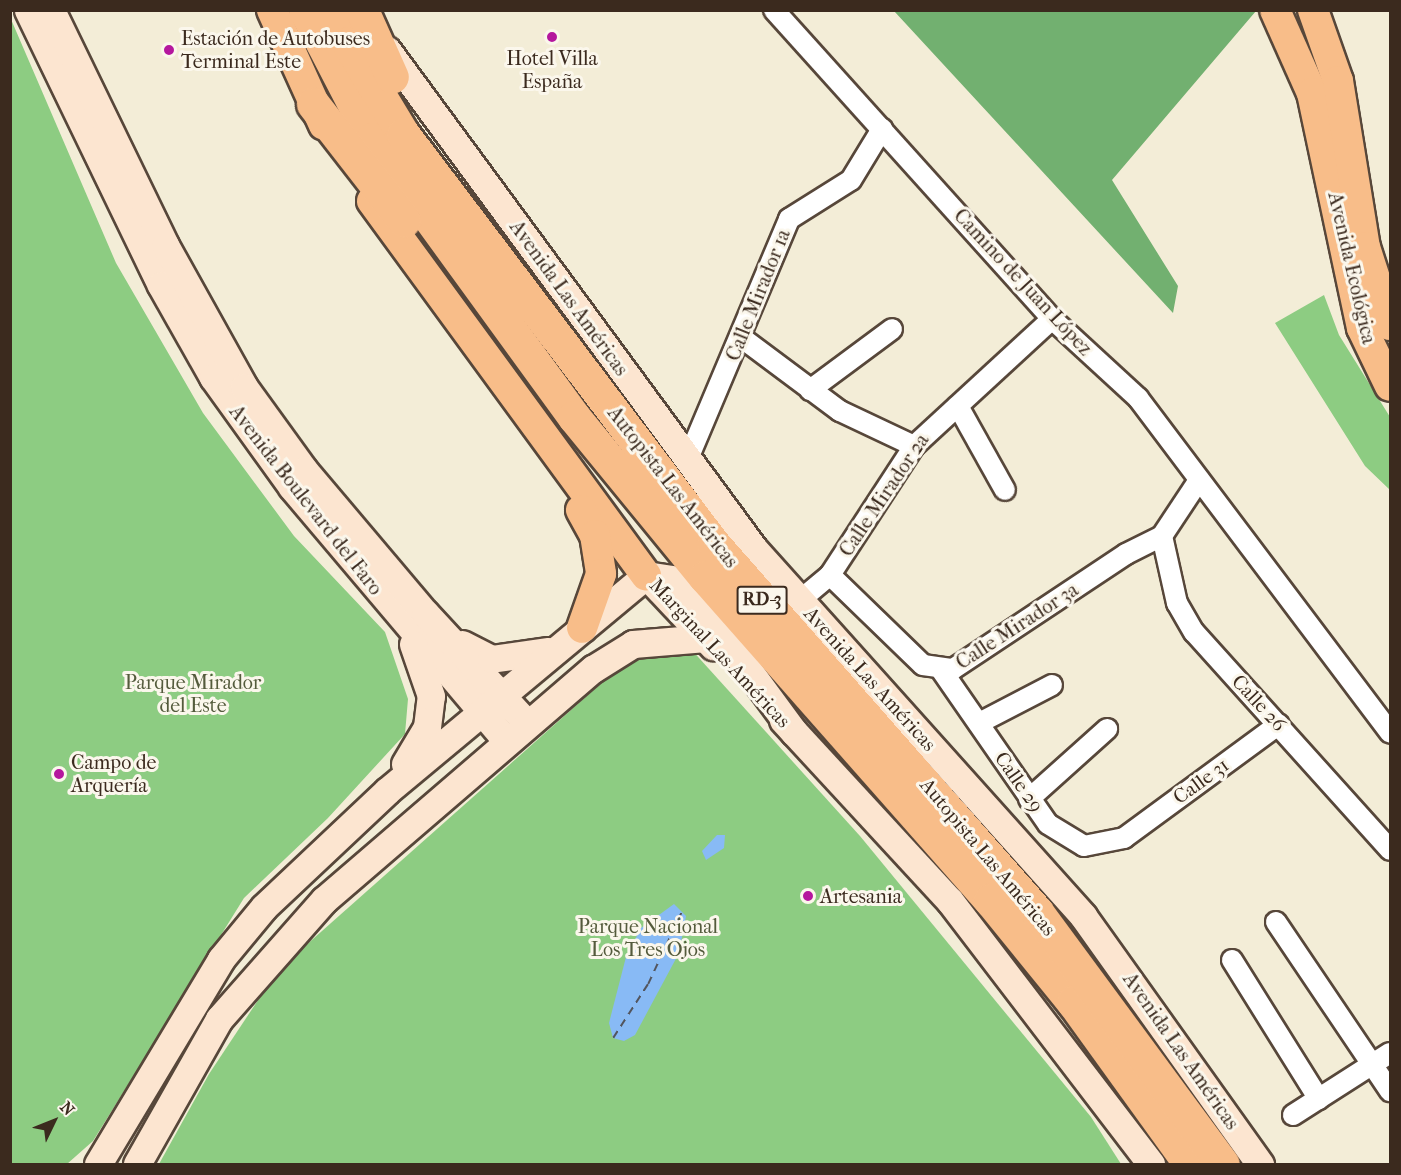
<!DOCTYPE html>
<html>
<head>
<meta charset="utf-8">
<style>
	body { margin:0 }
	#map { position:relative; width:1401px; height:1175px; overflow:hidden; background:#f3edd7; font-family:"IM FELL French Canon",serif }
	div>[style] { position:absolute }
	.green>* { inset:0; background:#8dcc82 }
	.forest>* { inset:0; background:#72b070 }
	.water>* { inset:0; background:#88baf5 }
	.ferry>* { height:1.5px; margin-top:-0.75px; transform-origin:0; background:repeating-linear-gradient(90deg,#52555e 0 8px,transparent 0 14px) }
	.roads { filter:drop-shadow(2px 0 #57473a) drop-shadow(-2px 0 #57473a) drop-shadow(0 2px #57473a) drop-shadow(0 -2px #57473a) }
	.street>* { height:20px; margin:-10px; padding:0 10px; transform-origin:10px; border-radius:10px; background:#fff }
	.secondary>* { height:27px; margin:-13.5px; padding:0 13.5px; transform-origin:13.5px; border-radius:13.5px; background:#fce5d0 }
	.primary>* { height:30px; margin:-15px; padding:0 15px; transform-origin:15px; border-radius:15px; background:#f8bd89 }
	.highway>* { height:33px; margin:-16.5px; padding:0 16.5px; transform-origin:16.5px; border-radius:16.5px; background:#f8bd89 }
	.dots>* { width:16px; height:16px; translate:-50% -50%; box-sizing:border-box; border:3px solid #fbf7ec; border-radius:50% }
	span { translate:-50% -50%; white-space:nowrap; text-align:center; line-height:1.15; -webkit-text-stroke:6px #fbf7ec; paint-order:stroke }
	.shield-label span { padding:2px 4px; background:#fbf7ec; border:2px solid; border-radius:4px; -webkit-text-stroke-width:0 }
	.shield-label { font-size:18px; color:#3b2a1e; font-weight:700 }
	.poi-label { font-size:20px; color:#3b2a1e }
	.left { translate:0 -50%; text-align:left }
	.street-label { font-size:20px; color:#3b2a1e }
	.park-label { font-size:20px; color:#545b3c }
	.frame { position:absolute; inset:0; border:12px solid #3b2a1e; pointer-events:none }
	.north { position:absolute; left:24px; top:1091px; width:60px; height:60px; -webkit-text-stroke:4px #fbf7ec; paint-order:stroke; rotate:47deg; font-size:16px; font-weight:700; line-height:24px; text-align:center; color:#3b2a1e }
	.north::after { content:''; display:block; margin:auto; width:21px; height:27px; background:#3b2a1e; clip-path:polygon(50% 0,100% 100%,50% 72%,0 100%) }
</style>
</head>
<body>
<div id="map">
	<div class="green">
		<i style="clip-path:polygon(10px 17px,116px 263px,203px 413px,294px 536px,385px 632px,408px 699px,405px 734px,328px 818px,244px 898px,93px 1141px,67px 1164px,10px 1164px)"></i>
		<i style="clip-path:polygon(1324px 295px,1339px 335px,1390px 417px,1390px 490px,1365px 466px,1275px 323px)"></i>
		<i style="clip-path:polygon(642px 647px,690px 648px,860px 836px,1091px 1117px,1121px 1164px,159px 1164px,209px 1074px,278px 970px)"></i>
	</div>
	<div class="forest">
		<i style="clip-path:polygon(894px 11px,1256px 11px,1112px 180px,1178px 286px,1173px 313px)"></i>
	</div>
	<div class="water">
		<i style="clip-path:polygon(717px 835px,725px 835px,724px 848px,706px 860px,702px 851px)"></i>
		<i style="clip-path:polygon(674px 904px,686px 916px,679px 953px,635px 1035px,624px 1041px,613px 1038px,609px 1023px,626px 957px,641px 928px)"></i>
	</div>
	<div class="ferry">
		<i style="left:613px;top:1038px;width:64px;rotate:-57.1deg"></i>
		<i style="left:648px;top:984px;width:81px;rotate:-65deg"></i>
	</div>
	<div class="roads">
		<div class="street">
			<i style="left:774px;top:10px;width:416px;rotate:48deg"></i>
			<i style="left:1052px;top:319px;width:117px;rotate:42.6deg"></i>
			<i style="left:1138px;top:398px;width:419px;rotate:53deg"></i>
			<i style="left:742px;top:338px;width:122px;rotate:36.7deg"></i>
			<i style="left:840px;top:411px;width:82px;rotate:25.3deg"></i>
			<i style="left:810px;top:390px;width:102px;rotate:-36.6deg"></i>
			<i style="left:958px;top:406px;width:96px;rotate:60.8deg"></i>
			<i style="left:687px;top:461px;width:263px;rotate:-67.1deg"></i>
			<i style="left:789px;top:219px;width:73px;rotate:-32.2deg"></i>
			<i style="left:851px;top:180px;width:60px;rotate:-58.7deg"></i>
			<i style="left:1162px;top:536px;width:69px;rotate:77.4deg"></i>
			<i style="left:1177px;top:603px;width:34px;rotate:60deg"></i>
			<i style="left:1194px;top:632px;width:293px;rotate:48deg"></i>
			<i style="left:830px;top:575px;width:129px;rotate:44.1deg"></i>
			<i style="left:923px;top:665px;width:30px;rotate:8deg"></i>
			<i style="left:953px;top:669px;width:208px;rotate:-33.6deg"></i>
			<i style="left:1126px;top:554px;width:40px;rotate:-26.6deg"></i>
			<i style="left:1162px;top:536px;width:67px;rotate:-56.5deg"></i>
			<i style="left:799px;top:601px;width:40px;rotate:-40deg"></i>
			<i style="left:830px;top:575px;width:154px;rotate:-56.9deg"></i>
			<i style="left:914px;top:446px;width:188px;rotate:-42.6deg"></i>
			<i style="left:942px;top:671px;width:186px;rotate:55.3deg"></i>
			<i style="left:1048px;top:824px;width:42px;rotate:31.4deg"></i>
			<i style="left:1084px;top:846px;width:41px;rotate:-11.3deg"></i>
			<i style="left:1124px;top:838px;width:192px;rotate:-36.3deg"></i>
			<i style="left:981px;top:722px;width:80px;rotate:-27.5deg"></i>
			<i style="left:1029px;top:799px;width:105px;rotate:-41.9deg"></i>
			<i style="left:1276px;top:922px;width:204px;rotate:56deg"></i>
			<i style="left:1232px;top:960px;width:164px;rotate:58deg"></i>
			<i style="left:1293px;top:1115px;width:115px;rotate:-32.6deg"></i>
		</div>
		<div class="secondary">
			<i style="left:28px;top:10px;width:305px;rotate:64.2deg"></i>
			<i style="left:161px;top:285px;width:106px;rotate:60.5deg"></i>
			<i style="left:213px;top:377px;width:135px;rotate:54.3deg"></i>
			<i style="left:292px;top:487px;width:331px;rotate:49.8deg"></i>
			<i style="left:51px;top:10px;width:261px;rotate:64.1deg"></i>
			<i style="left:165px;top:245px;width:162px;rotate:60.9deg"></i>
			<i style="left:244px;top:387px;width:102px;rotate:54.1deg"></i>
			<i style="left:304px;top:470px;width:187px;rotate:49.8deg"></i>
			<i style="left:425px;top:613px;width:149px;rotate:47.2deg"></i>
			<i style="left:387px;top:50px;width:619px;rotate:53.67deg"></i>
			<i style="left:754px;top:549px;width:493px;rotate:48.1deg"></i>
			<i style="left:1083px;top:916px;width:305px;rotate:54.5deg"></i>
			<i style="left:646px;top:575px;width:98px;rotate:46.7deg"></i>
			<i style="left:462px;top:644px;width:33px;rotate:27deg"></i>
			<i style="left:491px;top:659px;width:58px;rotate:-8deg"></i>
			<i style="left:783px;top:720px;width:246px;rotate:47.3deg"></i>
			<i style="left:950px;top:901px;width:331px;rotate:52.6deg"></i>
			<i style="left:405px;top:764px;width:43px;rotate:-59.3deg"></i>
			<i style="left:427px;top:727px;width:31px;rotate:-83deg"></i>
			<i style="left:431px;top:696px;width:55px;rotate:-109.1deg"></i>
			<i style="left:98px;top:1164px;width:239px;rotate:-59deg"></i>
			<i style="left:221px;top:959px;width:67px;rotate:-50.4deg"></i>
			<i style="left:264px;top:907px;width:169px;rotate:-43.3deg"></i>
			<i style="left:387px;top:791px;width:337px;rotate:-39.8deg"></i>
			<i style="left:646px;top:575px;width:25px;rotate:9deg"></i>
			<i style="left:671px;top:579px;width:29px;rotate:36deg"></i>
			<i style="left:694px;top:596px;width:169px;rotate:53.7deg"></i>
			<i style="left:137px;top:1164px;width:167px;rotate:-60.5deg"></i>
			<i style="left:219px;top:1019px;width:159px;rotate:-48.6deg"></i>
			<i style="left:324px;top:900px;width:355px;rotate:-40.7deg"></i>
			<i style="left:593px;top:669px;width:47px;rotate:-32deg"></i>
			<i style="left:633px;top:644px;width:73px;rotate:-4.7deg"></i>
		</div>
		<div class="primary">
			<i style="left:272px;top:10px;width:126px;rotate:65.7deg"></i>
			<i style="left:1275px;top:10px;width:91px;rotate:66deg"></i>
			<i style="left:1312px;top:93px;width:240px;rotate:78deg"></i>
			<i style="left:1362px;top:328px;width:64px;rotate:64.2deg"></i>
			<i style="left:1313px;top:10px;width:75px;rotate:70.6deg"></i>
			<i style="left:1338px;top:81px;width:168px;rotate:80.8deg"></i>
			<i style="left:1365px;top:247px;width:82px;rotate:72.2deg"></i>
			<i style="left:372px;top:201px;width:464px;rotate:53.8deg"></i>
			<i style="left:581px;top:510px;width:29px;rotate:61deg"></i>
			<i style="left:595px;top:535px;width:39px;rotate:81deg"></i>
			<i style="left:601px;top:574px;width:57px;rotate:109.4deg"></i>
		</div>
		<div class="highway">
			<i style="left:305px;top:10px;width:145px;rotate:62.6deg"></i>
			<i style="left:372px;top:139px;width:344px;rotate:54deg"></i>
			<i style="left:574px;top:417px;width:207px;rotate:50.7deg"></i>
			<i style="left:705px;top:577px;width:431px;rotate:48.6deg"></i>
			<i style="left:990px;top:900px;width:132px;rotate:50.9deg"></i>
			<i style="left:1073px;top:1002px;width:200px;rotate:54.2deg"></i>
			<i style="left:337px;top:10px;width:35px;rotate:72deg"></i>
			<i style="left:348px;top:43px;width:106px;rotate:58.9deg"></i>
			<i style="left:403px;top:134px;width:513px;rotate:52.84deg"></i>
			<i style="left:713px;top:543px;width:491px;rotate:48.7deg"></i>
			<i style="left:1037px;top:912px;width:313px;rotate:53.6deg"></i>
			<i style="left:362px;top:10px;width:73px;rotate:65.9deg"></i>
			<i style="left:313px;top:104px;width:148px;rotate:52.1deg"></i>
		</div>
	</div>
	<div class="dots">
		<i style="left:552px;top:37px;background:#b5179e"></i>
		<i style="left:169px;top:50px;background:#b5179e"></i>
		<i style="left:59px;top:774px;background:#b5179e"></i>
		<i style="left:808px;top:896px;background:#b5179e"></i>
	</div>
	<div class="shield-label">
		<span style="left:762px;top:600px">RD-3</span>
	</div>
	<div class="poi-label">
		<span class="left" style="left:181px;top:50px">Estación de Autobuses<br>Terminal Este</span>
		<span style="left:552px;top:70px">Hotel Villa<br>España</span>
		<span class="left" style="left:71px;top:774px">Campo de<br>Arquería</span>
		<span class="left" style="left:820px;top:896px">Artesania</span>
	</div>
	<div class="street-label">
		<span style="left:1352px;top:268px;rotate:77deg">Avenida Ecológica</span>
		<span style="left:1023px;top:282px;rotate:47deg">Camino de Juan López</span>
		<span style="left:758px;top:295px;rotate:-68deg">Calle Mirador 1a</span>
		<span style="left:569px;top:298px;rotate:54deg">Avenida Las Américas</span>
		<span style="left:673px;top:487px;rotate:52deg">Autopista Las Américas</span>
		<span style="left:884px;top:495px;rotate:-56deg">Calle Mirador 2a</span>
		<span style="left:306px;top:500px;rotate:52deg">Avenida Boulevard del Faro</span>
		<span style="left:1017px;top:626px;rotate:-33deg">Calle Mirador 3a</span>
		<span style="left:720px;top:653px;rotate:47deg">Marginal Las Américas</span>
		<span style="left:870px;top:679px;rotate:48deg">Avenida Las Américas</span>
		<span style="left:1259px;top:703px;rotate:47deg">Calle 26</span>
		<span style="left:1201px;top:781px;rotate:-36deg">Calle 31</span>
		<span style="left:1019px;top:782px;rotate:55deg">Calle 29</span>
		<span style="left:988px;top:857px;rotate:50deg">Autopista Las Américas</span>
		<span style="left:1181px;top:1051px;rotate:55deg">Avenida Las Américas</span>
	</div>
	<div class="park-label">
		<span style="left:193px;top:694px">Parque Mirador<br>del Este</span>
		<span style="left:648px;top:938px">Parque Nacional<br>Los Tres Ojos</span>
	</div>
	<div class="frame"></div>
	<div class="north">N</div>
</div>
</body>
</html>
